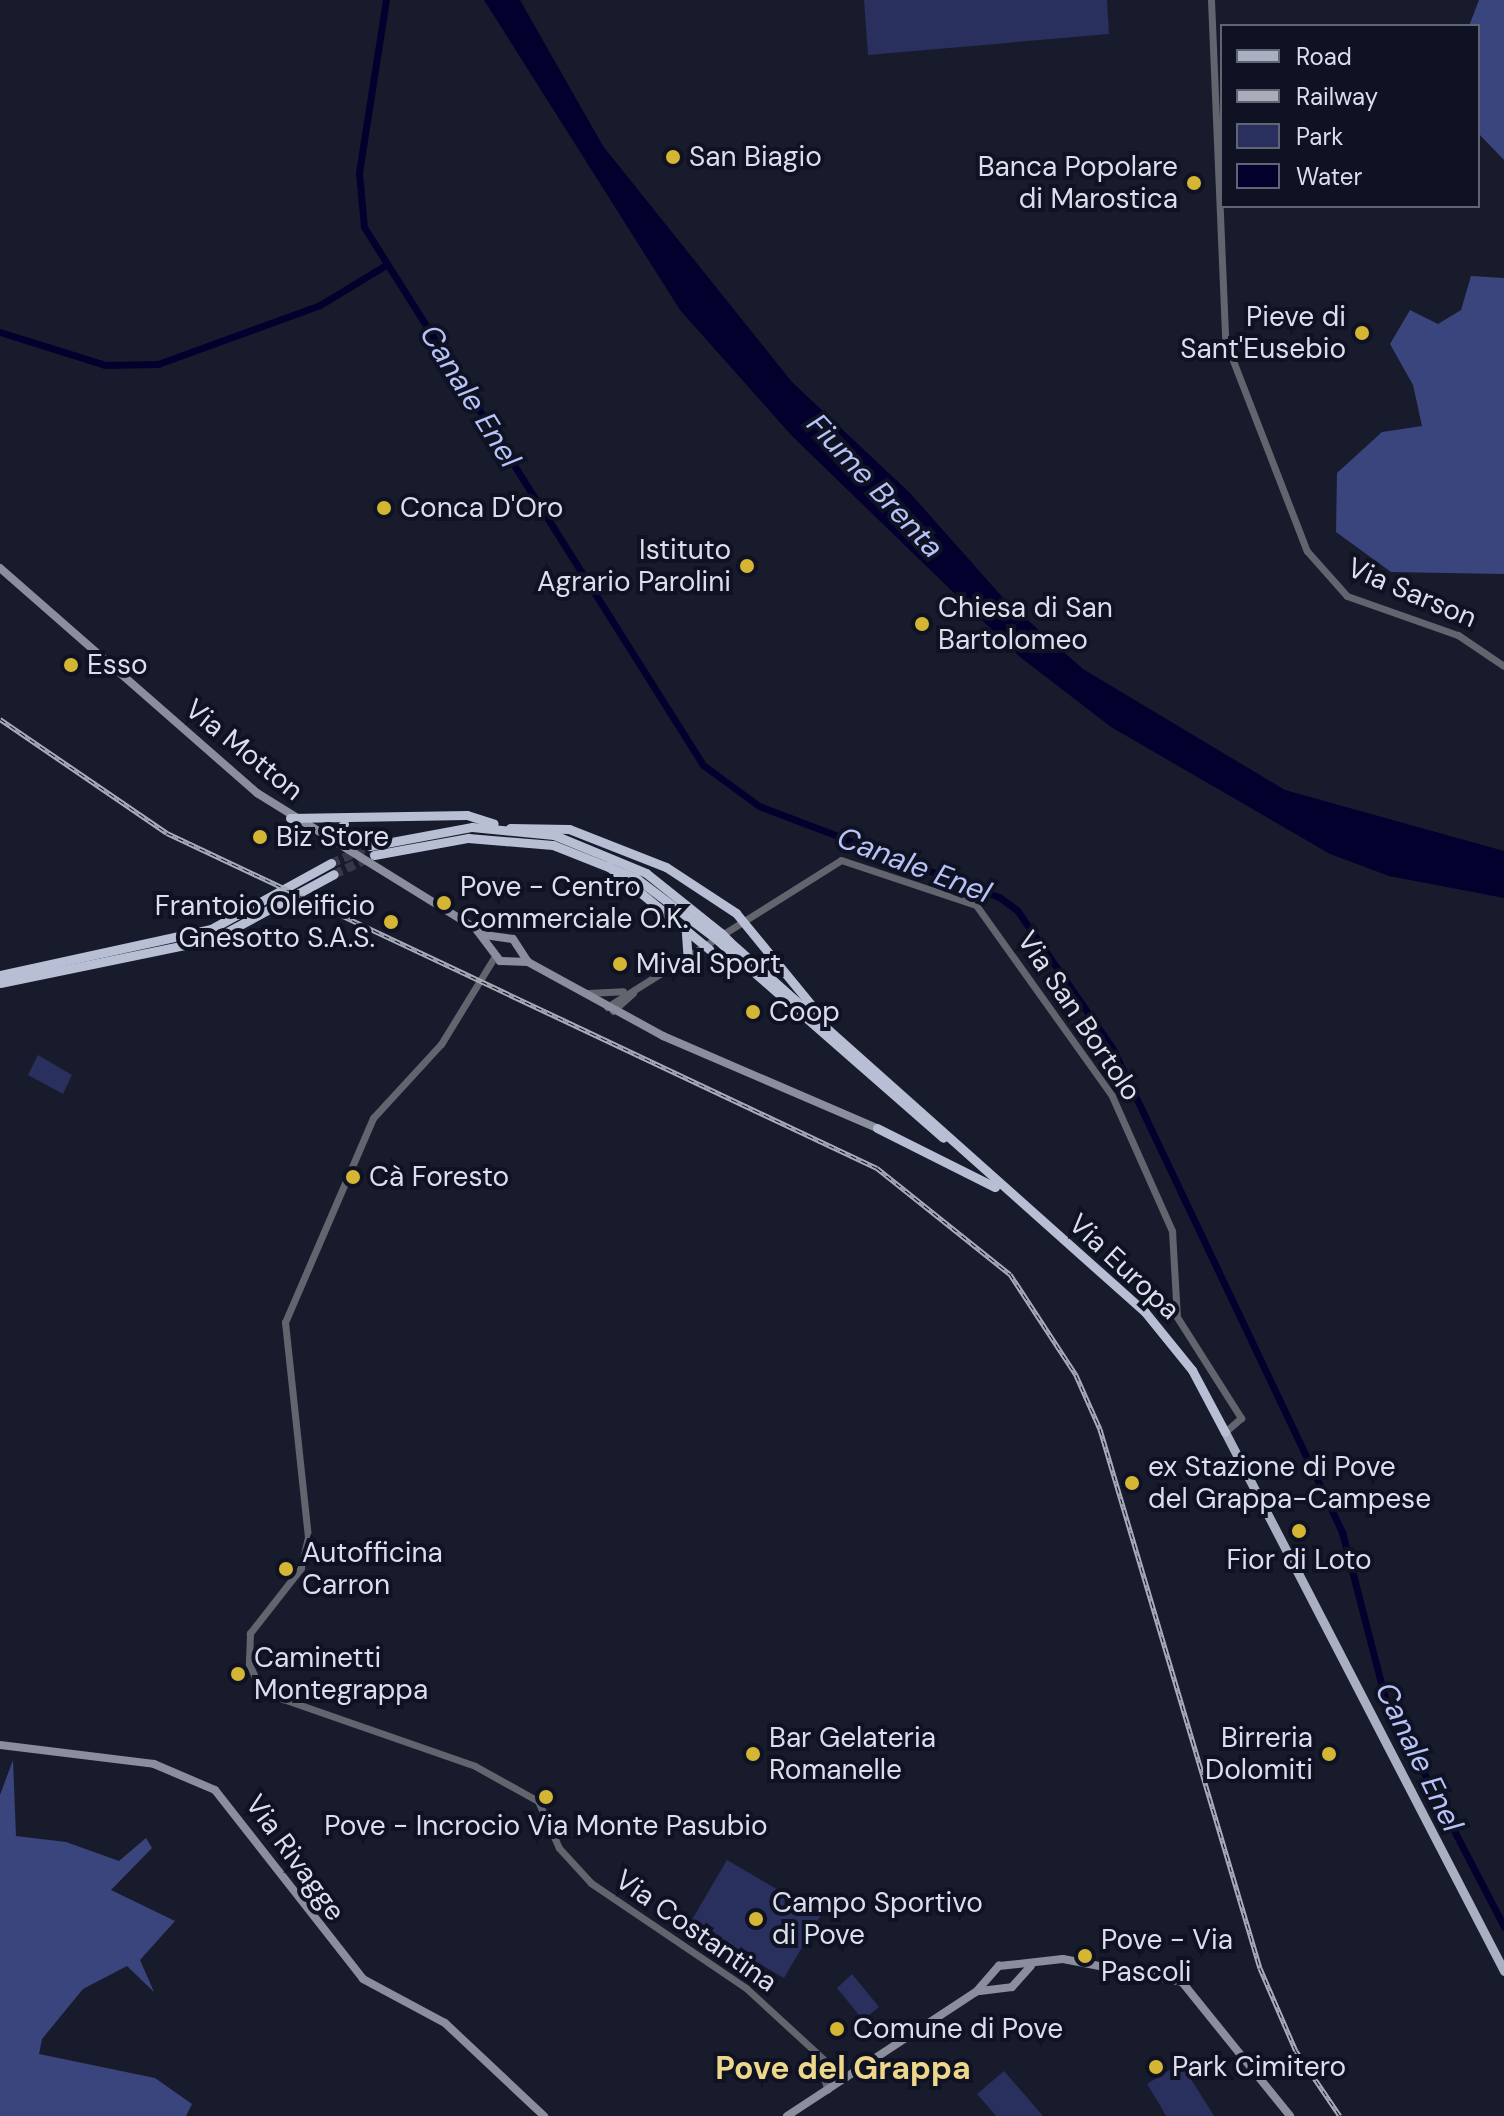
<!DOCTYPE html>
<html>
<head>
<meta charset="utf-8">
<style>
	body { margin:0 }
	#map { position:relative; width:1504px; height:2116px; overflow:hidden; background:#181b2c; font-family:"DM Sans",sans-serif }
	div>[style] { position:absolute }
	.green>* { inset:0; background:#29305d }
	.forest>* { inset:0; background:#3a447d }
	.water>* { inset:0; background:#04002e }
	.canal>* { height:7px; margin:-3.5px; padding:0 3.5px; transform-origin:3.5px; border-radius:3.5px; background:#04002e }
	.trunk-tunnel>* { height:9px; margin-top:-4.5px; transform-origin:0; background:repeating-linear-gradient(90deg,#353849 0 9px,transparent 0 13.5px) }
	.tertiary>* { height:7px; margin:-3.5px; padding:0 3.5px; transform-origin:3.5px; border-radius:3.5px; background:#62656e }
	.secondary>* { height:8px; margin:-4px; padding:0 4px; transform-origin:4px; border-radius:4px; background:#8b8e9d }
	.primary>* { height:9px; margin:-4.5px; padding:0 4.5px; transform-origin:4.5px; border-radius:4.5px; background:#aaafc2 }
	.trunk>* { height:9px; margin:-4.5px; padding:0 4.5px; transform-origin:4.5px; border-radius:4.5px; background:#b8bed3 }
	.rail>* { height:5px; margin-top:-2.5px; transform-origin:0; background:repeating-linear-gradient(90deg,#0f1222 0 6px,#a9acb9 0 12px); box-sizing:border-box; border-block:2px solid #a9acb9 }
	.trunk-bridge>* { height:9px; margin:-4.5px; padding:0 4.5px; transform-origin:4.5px; border-radius:4.5px; background:#b8bed3 }
	.dots>* { width:22px; height:22px; translate:-50% -50%; box-sizing:border-box; border:4px solid #0f1222; border-radius:50% }
	span { translate:-50% -50%; white-space:nowrap; text-align:center; line-height:1.15; -webkit-text-stroke:8px #0f1222; paint-order:stroke }
	.poi-label { font-size:28px; color:#dcdfeb }
	.left { translate:0 -50%; text-align:left }
	.right { translate:-100% -50%; text-align:right }
	.street-label { font-size:28px; color:#dcdfeb }
	.water-label { font-size:30px; color:#b7c3f8; font-style:italic }
	.quarter-label { font-size:32px; color:#edd78a; font-weight:700 }
	.legend { position:absolute; left:1220px; top:24px; width:260px; height:184px; box-sizing:border-box; background:#0f1222; border:2px solid #616472; margin:0; padding:10px 14px; list-style:none; font-size:24px; color:#dcdfeb }
	.legend li { display:flex; align-items:center; gap:16px; height:40px }
	.legend b { width:40px; border:2px solid #616472 }
</style>
</head>
<body>
<div id="map">
	<div class="green">
		<i style="clip-path:polygon(864px 0,1107px 0,1109px 34px,868px 55px)"></i>
		<i style="clip-path:polygon(38px 1055px,72px 1075px,63px 1094px,28px 1075px)"></i>
		<i style="clip-path:polygon(727px 1860px,821px 1915px,784px 1978px,690px 1923px)"></i>
		<i style="clip-path:polygon(852px 1974px,879px 2007px,863px 2020px,837px 1988px)"></i>
		<i style="clip-path:polygon(1181px 2063px,1214px 2116px,1166px 2116px,1161px 2107px,1147px 2084px)"></i>
		<i style="clip-path:polygon(1004px 2071px,1043px 2116px,996px 2116px,977px 2094px)"></i>
	</div>
	<div class="forest">
		<i style="clip-path:polygon(1479px 0,1504px 0,1504px 160px,1478px 133px,1478px 26px,1469px 26px)"></i>
		<i style="clip-path:polygon(1471px 276px,1504px 278px,1504px 574px,1391px 572px,1336px 532px,1337px 473px,1382px 432px,1422px 426px,1413px 385px,1390px 344px,1410px 310px,1438px 324px,1461px 310px)"></i>
		<i style="clip-path:polygon(13px 1760px,16px 1836px,66px 1842px,119px 1861px,146px 1838px,152px 1848px,111px 1890px,175px 1921px,140px 1960px,154px 1992px,127px 1966px,83px 1989px,42px 2039px,39px 2054px,155px 2078px,192px 2104px,186px 2116px,0 2116px,0 1795px)"></i>
	</div>
	<div class="water">
		<i style="clip-path:polygon(484px 0,520px 0,603px 146px,792px 382px,910px 493px,1005px 600px,1083px 669px,1285px 790px,1504px 851px,1504px 898px,1389px 876px,1330px 854px,1111px 727px,1020px 657px,792px 436px,680px 310px)"></i>
	</div>
	<div class="canal">
		<i style="left:386px;top:0;width:175px;rotate:98.9deg"></i>
		<i style="left:359px;top:173px;width:54px;rotate:84.7deg"></i>
		<i style="left:364px;top:227px;width:636px;rotate:57.78deg"></i>
		<i style="left:703px;top:765px;width:69px;rotate:36.2deg"></i>
		<i style="left:759px;top:806px;width:257px;rotate:20.8deg"></i>
		<i style="left:999px;top:897px;width:22px;rotate:36deg"></i>
		<i style="left:1017px;top:910px;width:169px;rotate:55.4deg"></i>
		<i style="left:1113px;top:1049px;width:535px;rotate:64.63deg"></i>
		<i style="left:1342px;top:1532px;width:171px;rotate:75.5deg"></i>
		<i style="left:1385px;top:1698px;width:258px;rotate:62.5deg"></i>
		<i style="left:0;top:332px;width:110px;rotate:17.4deg"></i>
		<i style="left:105px;top:365px;width:53px;rotate:-1.1deg"></i>
		<i style="left:158px;top:364px;width:172px;rotate:-20deg"></i>
		<i style="left:320px;top:305px;width:77px;rotate:-31.2deg"></i>
	</div>
	<div class="trunk-tunnel">
		<i style="left:331px;top:863px;width:43px;rotate:-23.6deg"></i>
		<i style="left:334px;top:874px;width:44px;rotate:-25.4deg"></i>
	</div>
	<div class="tertiary">
		<i style="left:1211px;top:0;width:340px;rotate:87.6deg"></i>
		<i style="left:1225px;top:340px;width:226px;rotate:68.8deg"></i>
		<i style="left:1307px;top:551px;width:60px;rotate:48.4deg"></i>
		<i style="left:1347px;top:596px;width:118px;rotate:19.4deg"></i>
		<i style="left:1458px;top:635px;width:55px;rotate:34deg"></i>
		<i style="left:495px;top:956px;width:103px;rotate:121.5deg"></i>
		<i style="left:441px;top:1044px;width:100px;rotate:132.6deg"></i>
		<i style="left:373px;top:1118px;width:222px;rotate:113.3deg"></i>
		<i style="left:285px;top:1322px;width:216px;rotate:83.9deg"></i>
		<i style="left:308px;top:1537px;width:32px;rotate:103deg"></i>
		<i style="left:301px;top:1568px;width:83px;rotate:128.1deg"></i>
		<i style="left:250px;top:1633px;width:31px;rotate:92deg"></i>
		<i style="left:249px;top:1664px;width:19px;rotate:65deg"></i>
		<i style="left:257px;top:1681px;width:32px;rotate:35deg"></i>
		<i style="left:283px;top:1699px;width:203px;rotate:19.2deg"></i>
		<i style="left:475px;top:1766px;width:72px;rotate:29.1deg"></i>
		<i style="left:538px;top:1801px;width:51px;rotate:65.9deg"></i>
		<i style="left:559px;top:1848px;width:47px;rotate:47.6deg"></i>
		<i style="left:591px;top:1883px;width:187px;rotate:34.1deg"></i>
		<i style="left:746px;top:1988px;width:134px;rotate:42.6deg"></i>
		<i style="left:588px;top:993px;width:35px;rotate:-3deg"></i>
		<i style="left:607px;top:1007px;width:276px;rotate:-32.1deg"></i>
		<i style="left:841px;top:860px;width:142px;rotate:18.4deg"></i>
		<i style="left:976px;top:905px;width:234px;rotate:54.5deg"></i>
		<i style="left:1112px;top:1096px;width:148px;rotate:66deg"></i>
		<i style="left:1172px;top:1231px;width:86px;rotate:86.7deg"></i>
		<i style="left:1177px;top:1317px;width:120px;rotate:57.6deg"></i>
		<i style="left:1241px;top:1418px;width:21px;rotate:139deg"></i>
		<i style="left:613px;top:1011px;width:27px;rotate:-42deg"></i>
		<i style="left:819px;top:2063px;width:28px;rotate:72deg"></i>
	</div>
	<div class="secondary">
		<i style="left:0;top:568px;width:342px;rotate:41.2deg"></i>
		<i style="left:257px;top:793px;width:258px;rotate:31.8deg"></i>
		<i style="left:476px;top:929px;width:40px;rotate:53deg"></i>
		<i style="left:500px;top:961px;width:28px;rotate:2deg"></i>
		<i style="left:528px;top:962px;width:154px;rotate:28.7deg"></i>
		<i style="left:663px;top:1036px;width:233px;rotate:23.3deg"></i>
		<i style="left:484px;top:935px;width:29px;rotate:8deg"></i>
		<i style="left:513px;top:939px;width:27px;rotate:57deg"></i>
		<i style="left:0;top:1745px;width:155px;rotate:7deg"></i>
		<i style="left:154px;top:1764px;width:66px;rotate:23.1deg"></i>
		<i style="left:215px;top:1790px;width:240px;rotate:51.9deg"></i>
		<i style="left:363px;top:1979px;width:93px;rotate:28.2deg"></i>
		<i style="left:445px;top:2023px;width:136px;rotate:43.2deg"></i>
		<i style="left:980px;top:1991px;width:32px;rotate:-7deg"></i>
		<i style="left:1012px;top:1987px;width:28px;rotate:-48deg"></i>
		<i style="left:787px;top:2116px;width:226px;rotate:-33.3deg"></i>
		<i style="left:976px;top:1992px;width:35px;rotate:-49deg"></i>
		<i style="left:999px;top:1966px;width:64px;rotate:-6.2deg"></i>
		<i style="left:1063px;top:1959px;width:121px;rotate:10.9deg"></i>
		<i style="left:1182px;top:1982px;width:172px;rotate:51.1deg"></i>
	</div>
	<div class="primary">
		<i style="left:1225px;top:1432px;width:607px;rotate:62.63deg"></i>
	</div>
	<div class="trunk">
		<i style="left:290px;top:818px;width:177px;rotate:-1deg"></i>
		<i style="left:467px;top:815px;width:28px;rotate:18deg"></i>
		<i style="left:510px;top:828px;width:59px;rotate:1deg"></i>
		<i style="left:569px;top:829px;width:104px;rotate:21.4deg"></i>
		<i style="left:666px;top:867px;width:84px;rotate:33.3deg"></i>
		<i style="left:736px;top:913px;width:134px;rotate:50.7deg"></i>
		<i style="left:327px;top:842px;width:25px;rotate:-47deg"></i>
		<i style="left:370px;top:846px;width:104px;rotate:-10.6deg"></i>
		<i style="left:472px;top:827px;width:82px;rotate:5.6deg"></i>
		<i style="left:554px;top:835px;width:100px;rotate:22.4deg"></i>
		<i style="left:646px;top:873px;width:96px;rotate:38.7deg"></i>
		<i style="left:374px;top:855px;width:96px;rotate:-10.3deg"></i>
		<i style="left:468px;top:838px;width:85px;rotate:4.7deg"></i>
		<i style="left:553px;top:845px;width:89px;rotate:21.7deg"></i>
		<i style="left:636px;top:878px;width:99px;rotate:37.2deg"></i>
		<i style="left:608px;top:866px;width:131px;rotate:39.4deg"></i>
		<i style="left:686px;top:934px;width:27px;rotate:86deg"></i>
		<i style="left:730px;top:942px;width:556px;rotate:41.72deg"></i>
		<i style="left:1145px;top:1312px;width:75px;rotate:51deg"></i>
		<i style="left:1192px;top:1370px;width:70px;rotate:62deg"></i>
		<i style="left:724px;top:946px;width:291px;rotate:41.2deg"></i>
		<i style="left:0;top:975px;width:216px;rotate:-12.3deg"></i>
		<i style="left:211px;top:929px;width:137px;rotate:-28.8deg"></i>
		<i style="left:0;top:983px;width:218px;rotate:-11.6deg"></i>
		<i style="left:214px;top:939px;width:136px;rotate:-28.4deg"></i>
		<i style="left:877px;top:1128px;width:132px;rotate:26.6deg"></i>
	</div>
	<div class="rail">
		<i style="left:0;top:719px;width:202px;rotate:34.3deg"></i>
		<i style="left:167px;top:833px;width:785px;rotate:25.26deg"></i>
		<i style="left:877px;top:1168px;width:170px;rotate:38.6deg"></i>
		<i style="left:1010px;top:1274px;width:121px;rotate:56.8deg"></i>
		<i style="left:1076px;top:1375px;width:59px;rotate:66deg"></i>
		<i style="left:1100px;top:1429px;width:562px;rotate:73.47deg"></i>
		<i style="left:1260px;top:1968px;width:90px;rotate:66.6deg"></i>
		<i style="left:1296px;top:2051px;width:78px;rotate:55.9deg"></i>
	</div>
	<div class="trunk-bridge">
		<i style="left:721px;top:933px;width:13px;rotate:45deg"></i>
		<i style="left:715px;top:938px;width:12px;rotate:42deg"></i>
	</div>
	<div class="dots">
		<i style="left:673px;top:157px;background:#d5b534"></i>
		<i style="left:1194px;top:183px;background:#d5b534"></i>
		<i style="left:1362px;top:333px;background:#d5b534"></i>
		<i style="left:384px;top:508px;background:#d5b534"></i>
		<i style="left:747px;top:566px;background:#d5b534"></i>
		<i style="left:922px;top:624px;background:#d5b534"></i>
		<i style="left:71px;top:665px;background:#d5b534"></i>
		<i style="left:260px;top:837px;background:#d5b534"></i>
		<i style="left:444px;top:903px;background:#d5b534"></i>
		<i style="left:391px;top:922px;background:#d5b534"></i>
		<i style="left:620px;top:964px;background:#d5b534"></i>
		<i style="left:753px;top:1012px;background:#d5b534"></i>
		<i style="left:353px;top:1177px;background:#d5b534"></i>
		<i style="left:1132px;top:1483px;background:#d5b534"></i>
		<i style="left:1299px;top:1531px;background:#d5b534"></i>
		<i style="left:286px;top:1569px;background:#d5b534"></i>
		<i style="left:238px;top:1674px;background:#d5b534"></i>
		<i style="left:753px;top:1754px;background:#d5b534"></i>
		<i style="left:1329px;top:1754px;background:#d5b534"></i>
		<i style="left:546px;top:1797px;background:#d5b534"></i>
		<i style="left:756px;top:1919px;background:#d5b534"></i>
		<i style="left:1085px;top:1956px;background:#d5b534"></i>
		<i style="left:837px;top:2029px;background:#d5b534"></i>
		<i style="left:1156px;top:2067px;background:#d5b534"></i>
	</div>
	<div class="poi-label">
		<span class="left" style="left:689px;top:157px">San Biagio</span>
		<span class="right" style="left:1178px;top:183px">Banca Popolare<br>di Marostica</span>
		<span class="right" style="left:1346px;top:333px">Pieve di<br>Sant'Eusebio</span>
		<span class="left" style="left:400px;top:508px">Conca D'Oro</span>
		<span class="right" style="left:731px;top:566px">Istituto<br>Agrario Parolini</span>
		<span class="left" style="left:938px;top:624px">Chiesa di San<br>Bartolomeo</span>
		<span class="left" style="left:87px;top:665px">Esso</span>
		<span class="left" style="left:276px;top:837px">Biz Store</span>
		<span class="left" style="left:460px;top:903px">Pove - Centro<br>Commerciale O.K.</span>
		<span class="right" style="left:375px;top:922px">Frantoio Oleificio<br>Gnesotto S.A.S.</span>
		<span class="left" style="left:636px;top:964px">Mival Sport</span>
		<span class="left" style="left:769px;top:1012px">Coop</span>
		<span class="left" style="left:369px;top:1177px">Cà Foresto</span>
		<span class="left" style="left:1148px;top:1483px">ex Stazione di Pove<br>del Grappa-Campese</span>
		<span class="left" style="left:302px;top:1569px">Autofficina<br>Carron</span>
		<span style="left:1299px;top:1560px">Fior di Loto</span>
		<span class="left" style="left:254px;top:1674px">Caminetti<br>Montegrappa</span>
		<span class="left" style="left:769px;top:1754px">Bar Gelateria<br>Romanelle</span>
		<span class="right" style="left:1313px;top:1754px">Birreria<br>Dolomiti</span>
		<span style="left:546px;top:1826px">Pove - Incrocio Via Monte Pasubio</span>
		<span class="left" style="left:772px;top:1919px">Campo Sportivo<br>di Pove</span>
		<span class="left" style="left:1101px;top:1956px">Pove - Via<br>Pascoli</span>
		<span class="left" style="left:853px;top:2029px">Comune di Pove</span>
		<span class="left" style="left:1172px;top:2067px">Park Cimitero</span>
	</div>
	<div class="street-label">
		<span style="left:1412px;top:593px;rotate:23deg">Via Sarson</span>
		<span style="left:244px;top:750px;rotate:39deg">Via Motton</span>
		<span style="left:1079px;top:1016px;rotate:56deg">Via San Bortolo</span>
		<span style="left:1124px;top:1267px;rotate:43deg">Via Europa</span>
		<span style="left:295px;top:1858px;rotate:54deg">Via Rivagge</span>
		<span style="left:696px;top:1931px;rotate:35deg">Via Costantina</span>
	</div>
	<div class="water-label">
		<span style="left:470px;top:396px;rotate:58deg">Canale Enel</span>
		<span style="left:875px;top:486px;rotate:47deg">Fiume Brenta</span>
		<span style="left:914px;top:865px;rotate:21deg">Canale Enel</span>
		<span style="left:1419px;top:1757px;rotate:64deg">Canale Enel</span>
	</div>
	<div class="quarter-label">
		<span style="left:843px;top:2068px">Pove del Grappa</span>
	</div>
	<ul class="legend">
	<li><b style="height:10px;background:#aaafc2"></b>Road</li>
	<li><b style="height:10px;background:#a9acb9"></b>Railway</li>
	<li><b style="height:22px;background:#29305d"></b>Park</li>
	<li><b style="height:22px;background:#04002e"></b>Water</li>
	</ul>
</div>
</body>
</html>
